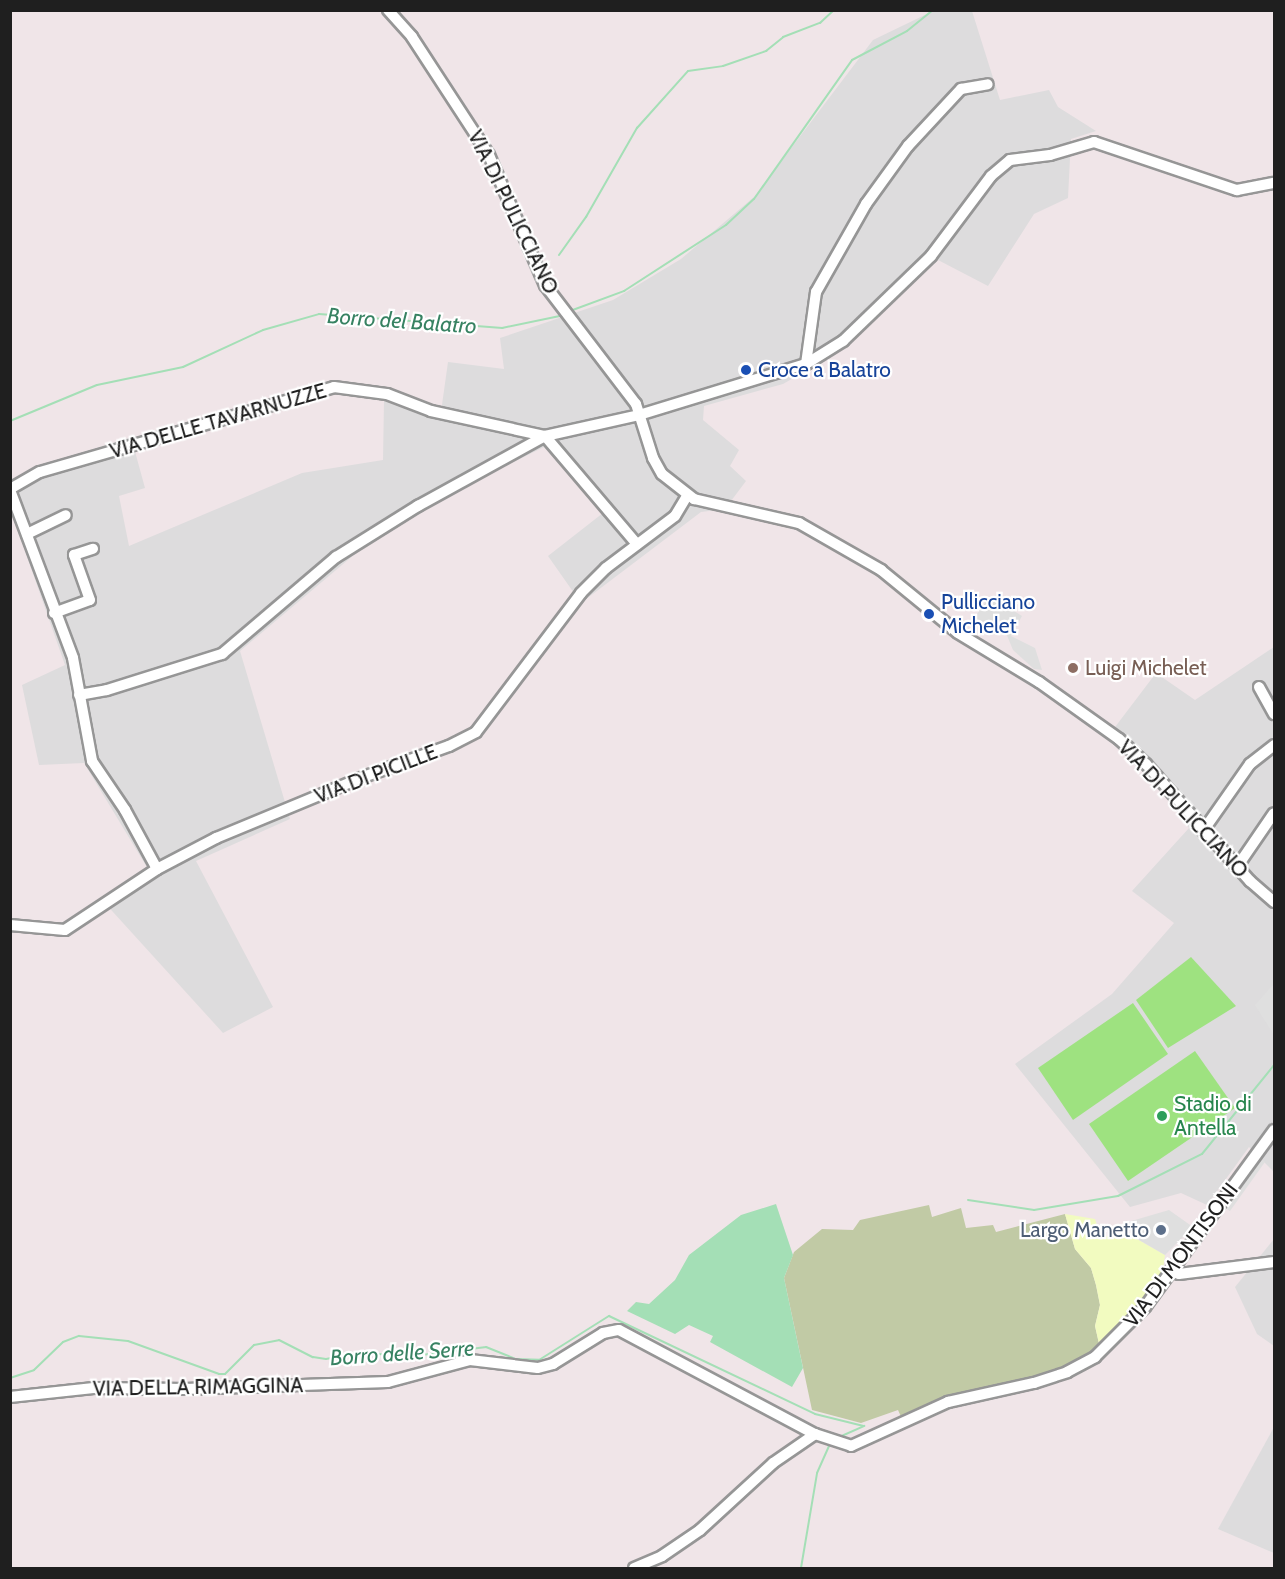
<!DOCTYPE html>
<html>
<head>
<meta charset="utf-8">
<style>
	body { margin:0 }
	#map { position:relative; width:1285px; height:1579px; overflow:hidden; background:#f0e5e8; font-family:Cabin,sans-serif }
	div>[style] { position:absolute }
	.residential>* { inset:0; background:#dddcdd }
	.cemetery>* { inset:0; background:#c1caa5 }
	.park>* { inset:0; background:#f2fbc0 }
	.pitch>* { inset:0; background:#9ee280 }
	.parking>* { inset:0; background:#dfdfdf }
	.water>* { inset:0; background:#a4dfb6 }
	.stream>* { height:2px; margin:-1px; padding:0 1px; transform-origin:1px; border-radius:1px; background:#a4dfb6 }
	.roads { filter:drop-shadow(2px 0 #969696) drop-shadow(-2px 0 #969696) drop-shadow(0 2px #969696) drop-shadow(0 -2px #969696) }
	.minor>* { height:10px; margin:-5px; padding:0 5px; transform-origin:5px; border-radius:5px; background:#fff }
	.dots>* { width:16px; height:16px; translate:-50% -50%; box-sizing:border-box; border:3px solid #fff; border-radius:50% }
	span { translate:-50% -50%; white-space:nowrap; text-align:center; line-height:1.15; -webkit-text-stroke:4.5px #fff; paint-order:stroke }
	.street-label { font-size:21px; color:#1f1f1f }
	.transit-label { font-size:21px; color:#164399 }
	.left { translate:0 -50%; text-align:left }
	.education-label { font-size:21px; color:#785e54 }
	.leisure-label { font-size:21px; color:#27864d }
	.service-label { font-size:21px; color:#4e5e75 }
	.right { translate:-100% -50%; text-align:right }
	.water-label { font-size:22px; color:#378262; font-style:italic }
	.frame { position:absolute; inset:0; border:12px solid #1f1f1f; pointer-events:none }
</style>
</head>
<body>
<div id="map">
	<div class="residential">
		<i style="clip-path:polygon(933px 11px,972px 11px,1000px 100px,1049px 90px,1058px 107px,1096px 131px,1071px 139px,1068px 198px,1034px 214px,988px 286px,938px 260px,837px 353px,783px 384px,704px 406px,703px 420px,739px 450px,730px 466px,746px 481px,725px 509px,701px 512px,581px 603px,548px 556px,603px 513px,544px 447px,457px 490px,355px 554px,240px 651px,290px 819px,196px 861px,273px 1007px,223px 1033px,103px 901px,148px 869px,84px 763px,39px 765px,22px 685px,65px 665px,11px 511px,10px 481px,36px 467px,131px 437px,145px 488px,119px 496px,129px 546px,302px 473px,383px 460px,384px 400px,440px 419px,448px 362px,504px 369px,500px 338px,613px 300px,681px 259px,754px 197px,873px 40px)"></i>
		<i style="clip-path:polygon(1274px 647px,1274px 1172px,1249px 1147px,1207px 1205px,1181px 1193px,1130px 1207px,1015px 1064px,1112px 994px,1174px 923px,1132px 891px,1189px 828px,1137px 758px,1109px 735px,1156px 673px,1195px 700px)"></i>
		<i style="clip-path:polygon(1274px 1239px,1274px 1346px,1257px 1334px,1235px 1287px)"></i>
		<i style="clip-path:polygon(1274px 1427px,1274px 1553px,1218px 1529px)"></i>
	</div>
	<div class="cemetery">
		<i style="clip-path:polygon(929px 1205px,932px 1217px,961px 1208px,966px 1228px,993px 1225px,996px 1232px,1065px 1214px,1075px 1249px,1091px 1268px,1096px 1285px,1100px 1305px,1095px 1326px,1100px 1348px,1054px 1372px,1029px 1381px,960px 1394px,902px 1419px,898px 1410px,861px 1423px,812px 1410px,784px 1278px,794px 1252px,822px 1229px,853px 1230px,860px 1220px)"></i>
	</div>
	<div class="park">
		<i style="clip-path:polygon(1065px 1214px,1095px 1219px,1101px 1238px,1119px 1233px,1132px 1236px,1165px 1255px,1162px 1277px,1100px 1348px,1095px 1326px,1100px 1305px,1096px 1285px,1091px 1268px,1075px 1249px)"></i>
	</div>
	<div class="pitch">
		<i style="clip-path:polygon(1191px 957px,1236px 1006px,1168px 1048px,1136px 1000px)"></i>
		<i style="clip-path:polygon(1133px 1003px,1168px 1054px,1073px 1120px,1038px 1068px)"></i>
		<i style="clip-path:polygon(1195px 1051px,1235px 1108px,1128px 1181px,1089px 1124px)"></i>
	</div>
	<div class="parking">
		<i style="clip-path:polygon(990px 596px,1022px 616px,1011px 636px,1035px 648px,1042px 670px,1034px 669px,1013px 650px,1006px 633px,974px 618px)"></i>
		<i style="clip-path:polygon(1273px 985px,1274px 986px,1274px 1035px,1255px 1005px)"></i>
		<i style="clip-path:polygon(1256px 1155px,1265px 1162px,1230px 1211px,1219px 1205px)"></i>
		<i style="clip-path:polygon(1169px 1210px,1193px 1227px,1165px 1255px,1132px 1236px,1128px 1222px)"></i>
	</div>
	<div class="water">
		<i style="clip-path:polygon(776px 1204px,793px 1255px,784px 1278px,803px 1368px,792px 1387px,710px 1342px,713px 1336px,689px 1325px,675px 1334px,627px 1311px,636px 1302px,649px 1304px,675px 1280px,689px 1255px,741px 1215px)"></i>
	</div>
	<div class="stream">
		<i style="left:559px;top:255px;width:47px;rotate:-54.6deg"></i>
		<i style="left:586px;top:217px;width:103px;rotate:-60.2deg"></i>
		<i style="left:637px;top:128px;width:76px;rotate:-48.2deg"></i>
		<i style="left:688px;top:71px;width:35px;rotate:-8deg"></i>
		<i style="left:723px;top:66px;width:46px;rotate:-19.2deg"></i>
		<i style="left:766px;top:51px;width:22px;rotate:-39deg"></i>
		<i style="left:783px;top:37px;width:40px;rotate:-21deg"></i>
		<i style="left:820px;top:23px;width:19px;rotate:-43deg"></i>
		<i style="left:570px;top:311px;width:58px;rotate:-20.3deg"></i>
		<i style="left:624px;top:291px;width:121px;rotate:-32.9deg"></i>
		<i style="left:726px;top:225px;width:38px;rotate:-43deg"></i>
		<i style="left:754px;top:199px;width:170px;rotate:-54.8deg"></i>
		<i style="left:852px;top:60px;width:62px;rotate:-27.8deg"></i>
		<i style="left:907px;top:31px;width:33px;rotate:-39deg"></i>
		<i style="left:10px;top:421px;width:94px;rotate:-22.5deg"></i>
		<i style="left:97px;top:385px;width:88px;rotate:-11.8deg"></i>
		<i style="left:183px;top:367px;width:88px;rotate:-24.8deg"></i>
		<i style="left:263px;top:330px;width:58px;rotate:-15.9deg"></i>
		<i style="left:319px;top:314px;width:184px;rotate:4.4deg"></i>
		<i style="left:502px;top:328px;width:59px;rotate:-11.7deg"></i>
		<i style="left:968px;top:1200px;width:67px;rotate:8.6deg"></i>
		<i style="left:1034px;top:1210px;width:85px;rotate:-9.5deg"></i>
		<i style="left:1118px;top:1196px;width:94px;rotate:-26.6deg"></i>
		<i style="left:1202px;top:1154px;width:114px;rotate:-51deg"></i>
		<i style="left:10px;top:1378px;width:25px;rotate:-18deg"></i>
		<i style="left:34px;top:1370px;width:40px;rotate:-44deg"></i>
		<i style="left:63px;top:1342px;width:17px;rotate:-21deg"></i>
		<i style="left:79px;top:1336px;width:49px;rotate:5.8deg"></i>
		<i style="left:128px;top:1341px;width:97px;rotate:19.9deg"></i>
		<i style="left:219px;top:1374px;width:6px"></i>
		<i style="left:225px;top:1374px;width:41px;rotate:-45deg"></i>
		<i style="left:254px;top:1345px;width:25px;rotate:-11deg"></i>
		<i style="left:279px;top:1340px;width:38px;rotate:27deg"></i>
		<i style="left:313px;top:1357px;width:13px;rotate:9deg"></i>
		<i style="left:326px;top:1359px;width:37px;rotate:-11deg"></i>
		<i style="left:362px;top:1352px;width:43px;rotate:6.6deg"></i>
		<i style="left:405px;top:1357px;width:82px;rotate:-7deg"></i>
		<i style="left:486px;top:1347px;width:31px;rotate:22deg"></i>
		<i style="left:515px;top:1359px;width:24px;rotate:2deg"></i>
		<i style="left:539px;top:1360px;width:83px;rotate:-32.2deg"></i>
		<i style="left:609px;top:1316px;width:228px;rotate:25.4deg"></i>
		<i style="left:815px;top:1414px;width:50px;rotate:13.8deg"></i>
		<i style="left:837px;top:1438px;width:30px;rotate:-24deg"></i>
		<i style="left:801px;top:1568px;width:96px;rotate:-80.4deg"></i>
		<i style="left:817px;top:1473px;width:32px;rotate:-66deg"></i>
	</div>
	<div class="roads">
		<div class="minor">
			<i style="left:388px;top:10px;width:36px;rotate:48deg"></i>
			<i style="left:412px;top:37px;width:141px;rotate:56.9deg"></i>
			<i style="left:489px;top:155px;width:142px;rotate:66.7deg"></i>
			<i style="left:545px;top:285px;width:150px;rotate:52.6deg"></i>
			<i style="left:636px;top:404px;width:57px;rotate:72.5deg"></i>
			<i style="left:653px;top:458px;width:18px;rotate:61deg"></i>
			<i style="left:662px;top:474px;width:41px;rotate:38deg"></i>
			<i style="left:694px;top:499px;width:108px;rotate:12.9deg"></i>
			<i style="left:799px;top:523px;width:95px;rotate:29.8deg"></i>
			<i style="left:881px;top:570px;width:99px;rotate:39.3deg"></i>
			<i style="left:958px;top:633px;width:95px;rotate:31.2deg"></i>
			<i style="left:1039px;top:682px;width:98px;rotate:35.5deg"></i>
			<i style="left:1119px;top:739px;width:37px;rotate:43deg"></i>
			<i style="left:1146px;top:764px;width:157px;rotate:48.4deg"></i>
			<i style="left:1250px;top:881px;width:32px;rotate:41deg"></i>
			<i style="left:806px;top:364px;width:73px;rotate:-82.1deg"></i>
			<i style="left:816px;top:292px;width:101px;rotate:-60.4deg"></i>
			<i style="left:866px;top:204px;width:72px;rotate:-54.1deg"></i>
			<i style="left:908px;top:146px;width:78px;rotate:-47.1deg"></i>
			<i style="left:961px;top:89px;width:27px;rotate:-10deg"></i>
			<i style="left:545px;top:436px;width:142px;rotate:49.6deg"></i>
			<i style="left:10px;top:489px;width:34px;rotate:-30deg"></i>
			<i style="left:40px;top:472px;width:306px;rotate:-16.1deg"></i>
			<i style="left:334px;top:387px;width:53px;rotate:7.5deg"></i>
			<i style="left:387px;top:394px;width:47px;rotate:21.1deg"></i>
			<i style="left:431px;top:411px;width:117px;rotate:12.4deg"></i>
			<i style="left:545px;top:436px;width:96px;rotate:-12.6deg"></i>
			<i style="left:639px;top:415px;width:175px;rotate:-17deg"></i>
			<i style="left:806px;top:364px;width:44px;rotate:-31.9deg"></i>
			<i style="left:843px;top:341px;width:122px;rotate:-44deg"></i>
			<i style="left:931px;top:256px;width:100px;rotate:-53.1deg"></i>
			<i style="left:991px;top:176px;width:25px;rotate:-40deg"></i>
			<i style="left:1010px;top:160px;width:40px;rotate:-7.1deg"></i>
			<i style="left:1050px;top:155px;width:46px;rotate:-16.5deg"></i>
			<i style="left:1094px;top:142px;width:151px;rotate:18.6deg"></i>
			<i style="left:1237px;top:190px;width:38px;rotate:-11deg"></i>
			<i style="left:10px;top:490px;width:179px;rotate:69.4deg"></i>
			<i style="left:73px;top:658px;width:105px;rotate:79.5deg"></i>
			<i style="left:92px;top:761px;width:59px;rotate:56deg"></i>
			<i style="left:125px;top:810px;width:67px;rotate:61.5deg"></i>
			<i style="left:27px;top:534px;width:43px;rotate:-26deg"></i>
			<i style="left:54px;top:613px;width:38px;rotate:-20deg"></i>
			<i style="left:90px;top:600px;width:48px;rotate:-109.6deg"></i>
			<i style="left:74px;top:555px;width:20px;rotate:-18deg"></i>
			<i style="left:1259px;top:687px;width:31px;rotate:61deg"></i>
			<i style="left:79px;top:695px;width:28px;rotate:-10deg"></i>
			<i style="left:107px;top:690px;width:121px;rotate:-17.4deg"></i>
			<i style="left:222px;top:654px;width:150px;rotate:-40.4deg"></i>
			<i style="left:336px;top:557px;width:97px;rotate:-31.9deg"></i>
			<i style="left:418px;top:506px;width:145px;rotate:-28.9deg"></i>
			<i style="left:1203px;top:831px;width:82px;rotate:-55deg"></i>
			<i style="left:1250px;top:764px;width:31px;rotate:-38deg"></i>
			<i style="left:1237px;top:867px;width:65px;rotate:-55.6deg"></i>
			<i style="left:10px;top:925px;width:55px;rotate:5.2deg"></i>
			<i style="left:65px;top:930px;width:110px;rotate:-33.5deg"></i>
			<i style="left:157px;top:869px;width:67px;rotate:-27.7deg"></i>
			<i style="left:216px;top:838px;width:162px;rotate:-22.5deg"></i>
			<i style="left:366px;top:776px;width:88px;rotate:-19.9deg"></i>
			<i style="left:449px;top:746px;width:30px;rotate:-27deg"></i>
			<i style="left:476px;top:732px;width:174px;rotate:-52.9deg"></i>
			<i style="left:581px;top:593px;width:35px;rotate:-45deg"></i>
			<i style="left:606px;top:568px;width:86px;rotate:-37deg"></i>
			<i style="left:675px;top:516px;width:23px;rotate:-59deg"></i>
			<i style="left:1170px;top:1271px;width:9px;rotate:18deg"></i>
			<i style="left:1179px;top:1274px;width:96px;rotate:-7.2deg"></i>
			<i style="left:10px;top:1397px;width:84px;rotate:-6.1deg"></i>
			<i style="left:94px;top:1388px;width:91px;rotate:0.6deg"></i>
			<i style="left:185px;top:1389px;width:203px;rotate:-2deg"></i>
			<i style="left:388px;top:1382px;width:85px;rotate:-15deg"></i>
			<i style="left:470px;top:1360px;width:68px;rotate:6.7deg"></i>
			<i style="left:538px;top:1368px;width:16px;rotate:-15deg"></i>
			<i style="left:553px;top:1364px;width:59px;rotate:-31.8deg"></i>
			<i style="left:603px;top:1333px;width:16px;rotate:-11deg"></i>
			<i style="left:619px;top:1330px;width:222px;rotate:28deg"></i>
			<i style="left:815px;top:1434px;width:38px;rotate:18deg"></i>
			<i style="left:851px;top:1446px;width:107px;rotate:-24.4deg"></i>
			<i style="left:948px;top:1402px;width:88px;rotate:-12.5deg"></i>
			<i style="left:1034px;top:1383px;width:35px;rotate:-18deg"></i>
			<i style="left:1067px;top:1372px;width:32px;rotate:-28deg"></i>
			<i style="left:1095px;top:1357px;width:71px;rotate:-45deg"></i>
			<i style="left:1145px;top:1307px;width:219px;rotate:-53.9deg"></i>
			<i style="left:634px;top:1568px;width:30px;rotate:-23deg"></i>
			<i style="left:662px;top:1556px;width:46px;rotate:-34.4deg"></i>
			<i style="left:700px;top:1530px;width:99px;rotate:-42.5deg"></i>
			<i style="left:773px;top:1463px;width:51px;rotate:-34.6deg"></i>
		</div>
	</div>
	<div class="dots">
		<i style="left:746px;top:370px;background:#1a4fb4"></i>
		<i style="left:929px;top:614px;background:#1a4fb4"></i>
		<i style="left:1073px;top:668px;background:#8d6e63"></i>
		<i style="left:1162px;top:1116px;background:#2e9e5b"></i>
		<i style="left:1161px;top:1230px;background:#5c6f8a"></i>
	</div>
	<div class="street-label">
		<span style="left:513px;top:212px;rotate:64deg">VIA DI PULICCIANO</span>
		<span style="left:218px;top:421px;rotate:-16deg">VIA DELLE TAVARNUZZE</span>
		<span style="left:376px;top:774px;rotate:-21deg">VIA DI PICILLE</span>
		<span style="left:1183px;top:809px;rotate:47deg">VIA DI PULICCIANO</span>
		<span style="left:1181px;top:1255px;rotate:-53deg">VIA DI MONTISONI</span>
		<span style="left:198px;top:1387px;rotate:-1deg">VIA DELLA RIMAGGINA</span>
	</div>
	<div class="transit-label">
		<span class="left" style="left:758px;top:370px">Croce a Balatro</span>
		<span class="left" style="left:941px;top:614px">Pullicciano<br>Michelet</span>
	</div>
	<div class="education-label">
		<span class="left" style="left:1085px;top:668px">Luigi Michelet</span>
	</div>
	<div class="leisure-label">
		<span class="left" style="left:1174px;top:1116px">Stadio di<br>Antella</span>
	</div>
	<div class="service-label">
		<span class="right" style="left:1149px;top:1230px">Largo Manetto</span>
	</div>
	<div class="water-label">
		<span style="left:402px;top:321px;rotate:4deg">Borro del Balatro</span>
		<span style="left:402px;top:1353px;rotate:-4deg">Borro delle Serre</span>
	</div>
	<div class="frame"></div>
</div>
</body>
</html>
